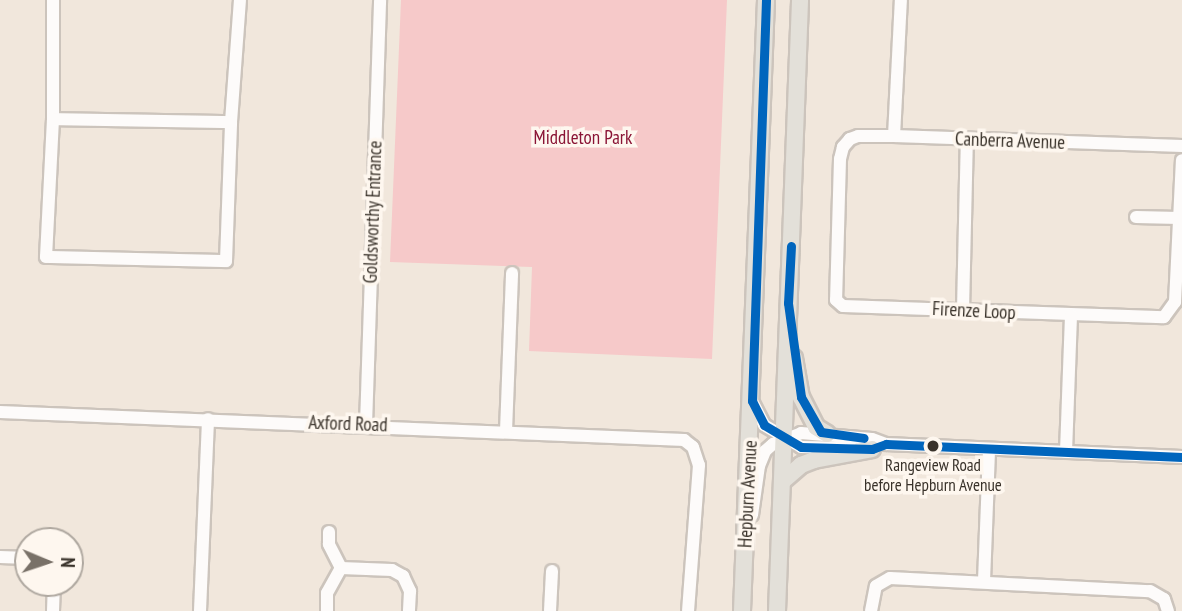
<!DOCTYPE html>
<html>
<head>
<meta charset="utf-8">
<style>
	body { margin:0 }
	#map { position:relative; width:1182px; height:611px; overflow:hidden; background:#f1e7dc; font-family:"PT Sans Narrow",sans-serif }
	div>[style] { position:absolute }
	.green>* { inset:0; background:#f6c9c9 }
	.roads { filter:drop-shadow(2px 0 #ccc4bc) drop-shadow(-2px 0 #ccc4bc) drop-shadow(0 2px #ccc4bc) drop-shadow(0 -2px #ccc4bc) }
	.minor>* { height:12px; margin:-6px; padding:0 6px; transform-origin:6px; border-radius:6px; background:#fdfbfa }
	.major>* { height:16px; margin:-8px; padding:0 8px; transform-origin:8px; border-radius:8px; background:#e3e0d9 }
	.bus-1>* { height:9px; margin:-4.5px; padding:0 4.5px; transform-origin:4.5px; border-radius:4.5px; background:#0065bd }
	.dots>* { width:19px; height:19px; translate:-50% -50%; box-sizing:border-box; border:4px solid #fef7ef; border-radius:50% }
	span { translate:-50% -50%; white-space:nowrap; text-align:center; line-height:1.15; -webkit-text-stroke:7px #fef7ef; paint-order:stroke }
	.bus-label { font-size:17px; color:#39322a }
	.park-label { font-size:19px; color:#8a1435 }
	.street-label { font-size:19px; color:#39322a }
	.north { position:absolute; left:14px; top:527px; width:70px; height:70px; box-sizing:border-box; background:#fef7ef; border:2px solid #afa8a0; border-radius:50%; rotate:92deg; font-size:19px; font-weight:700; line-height:28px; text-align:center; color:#39322a }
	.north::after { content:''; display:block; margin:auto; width:24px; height:32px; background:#797168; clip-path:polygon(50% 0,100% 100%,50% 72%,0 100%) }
</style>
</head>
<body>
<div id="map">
	<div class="green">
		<i style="clip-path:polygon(401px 0,727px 0,712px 359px,529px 351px,532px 267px,390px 262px)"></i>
	</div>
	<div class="roads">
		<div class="minor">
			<i style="left:53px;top:0;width:119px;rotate:90deg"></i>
			<i style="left:53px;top:119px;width:138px;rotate:92.9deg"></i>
			<i style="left:46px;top:257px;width:180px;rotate:1.3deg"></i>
			<i style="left:226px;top:261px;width:139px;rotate:-87.9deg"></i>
			<i style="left:231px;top:122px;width:122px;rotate:-85.8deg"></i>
			<i style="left:53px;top:119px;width:178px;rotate:1deg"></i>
			<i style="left:894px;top:136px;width:136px;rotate:-87.1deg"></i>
			<i style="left:1182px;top:146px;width:288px;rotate:-178deg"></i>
			<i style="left:894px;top:136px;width:36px;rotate:180deg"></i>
			<i style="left:858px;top:136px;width:9px;rotate:159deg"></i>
			<i style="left:850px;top:139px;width:11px;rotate:131deg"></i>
			<i style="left:843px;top:147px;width:12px;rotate:104deg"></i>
			<i style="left:840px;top:159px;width:141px;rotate:91.6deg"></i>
			<i style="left:836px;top:300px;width:9px;rotate:41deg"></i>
			<i style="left:843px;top:306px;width:321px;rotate:2deg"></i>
			<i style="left:1164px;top:317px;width:19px;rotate:-54deg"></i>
			<i style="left:1175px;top:302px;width:142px;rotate:-87.2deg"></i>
			<i style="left:1136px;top:217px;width:43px;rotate:1.3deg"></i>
			<i style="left:963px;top:310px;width:171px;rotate:-88.7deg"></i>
			<i style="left:752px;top:401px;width:27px;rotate:63deg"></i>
			<i style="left:764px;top:425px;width:43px;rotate:30.7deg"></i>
			<i style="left:801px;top:447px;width:51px;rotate:1.1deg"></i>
			<i style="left:0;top:412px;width:685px;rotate:2.34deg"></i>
			<i style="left:684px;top:440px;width:11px;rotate:38deg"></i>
			<i style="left:693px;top:447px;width:19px;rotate:72deg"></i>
			<i style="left:699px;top:465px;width:146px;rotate:94.3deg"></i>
			<i style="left:366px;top:425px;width:425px;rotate:-88.1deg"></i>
			<i style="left:506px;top:431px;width:158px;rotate:-87.8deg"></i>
			<i style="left:1066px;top:452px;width:137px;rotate:-87.9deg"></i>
			<i style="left:752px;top:515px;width:49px;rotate:-81.9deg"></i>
			<i style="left:759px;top:466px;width:16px;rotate:-68deg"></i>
			<i style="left:765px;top:451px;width:11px;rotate:-41deg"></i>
			<i style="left:773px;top:444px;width:30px;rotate:-21deg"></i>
			<i style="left:801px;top:433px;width:71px;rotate:4.8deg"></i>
			<i style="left:872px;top:439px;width:15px;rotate:20deg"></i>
			<i style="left:886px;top:444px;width:296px;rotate:2.5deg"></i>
			<i style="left:0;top:557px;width:28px;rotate:2deg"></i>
			<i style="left:341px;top:568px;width:51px;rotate:2.2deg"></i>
			<i style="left:392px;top:570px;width:13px;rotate:29deg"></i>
			<i style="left:403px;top:576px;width:17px;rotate:65deg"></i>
			<i style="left:410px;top:591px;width:20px;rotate:93deg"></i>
			<i style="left:984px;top:581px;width:131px;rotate:-87.8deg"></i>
			<i style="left:53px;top:611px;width:28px;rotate:-88deg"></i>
			<i style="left:200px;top:611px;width:192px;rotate:-87.6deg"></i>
			<i style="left:327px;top:611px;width:18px;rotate:-90deg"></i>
			<i style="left:327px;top:593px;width:29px;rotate:-61deg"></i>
			<i style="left:341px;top:568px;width:27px;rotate:-117deg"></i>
			<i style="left:329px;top:544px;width:12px;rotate:-90deg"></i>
			<i style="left:550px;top:611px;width:40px;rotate:-87.1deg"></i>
			<i style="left:871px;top:611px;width:25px;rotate:-79deg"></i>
			<i style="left:876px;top:586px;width:16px;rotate:-30deg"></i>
			<i style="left:890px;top:578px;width:260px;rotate:2.9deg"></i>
			<i style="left:1150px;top:591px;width:16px;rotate:30deg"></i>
			<i style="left:1164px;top:599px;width:13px;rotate:72deg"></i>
		</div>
		<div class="major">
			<i style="left:794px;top:358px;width:40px;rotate:80deg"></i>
			<i style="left:801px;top:397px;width:34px;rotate:63deg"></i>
			<i style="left:816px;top:427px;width:13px;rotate:32deg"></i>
			<i style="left:784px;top:480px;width:23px;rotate:-41deg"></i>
			<i style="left:801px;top:465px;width:14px;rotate:-21deg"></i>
			<i style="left:814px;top:460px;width:59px;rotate:-10.7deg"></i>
			<i style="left:742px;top:611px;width:611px;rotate:-87.75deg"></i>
			<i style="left:777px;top:611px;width:611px;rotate:-87.84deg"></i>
		</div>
	</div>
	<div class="bus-1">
		<i style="left:766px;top:0;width:401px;rotate:92deg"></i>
		<i style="left:752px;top:401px;width:27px;rotate:63deg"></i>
		<i style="left:764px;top:425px;width:43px;rotate:30.7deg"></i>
		<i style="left:801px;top:447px;width:71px;rotate:1.6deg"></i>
		<i style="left:872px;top:449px;width:15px;rotate:-20deg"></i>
		<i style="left:886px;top:444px;width:296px;rotate:2.5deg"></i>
		<i style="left:791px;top:246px;width:57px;rotate:93deg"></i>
		<i style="left:788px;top:303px;width:95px;rotate:82.1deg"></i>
		<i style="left:801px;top:397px;width:40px;rotate:60.3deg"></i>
		<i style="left:821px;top:432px;width:43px;rotate:7.9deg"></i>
	</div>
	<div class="dots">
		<i style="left:933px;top:446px;background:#39322a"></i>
	</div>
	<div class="bus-label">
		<span style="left:933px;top:476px">Rangeview Road<br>before Hepburn Avenue</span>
	</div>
	<div class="park-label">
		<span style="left:583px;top:138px">Middleton Park</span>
	</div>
	<div class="street-label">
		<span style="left:1010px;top:141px;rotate:2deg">Canberra Avenue</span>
		<span style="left:373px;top:212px;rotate:-88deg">Goldsworthy Entrance</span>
		<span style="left:974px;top:311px;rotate:3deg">Firenze Loop</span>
		<span style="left:348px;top:424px;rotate:2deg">Axford Road</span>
		<span style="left:748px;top:494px;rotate:-87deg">Hepburn Avenue</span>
	</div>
	<div class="north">N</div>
</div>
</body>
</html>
